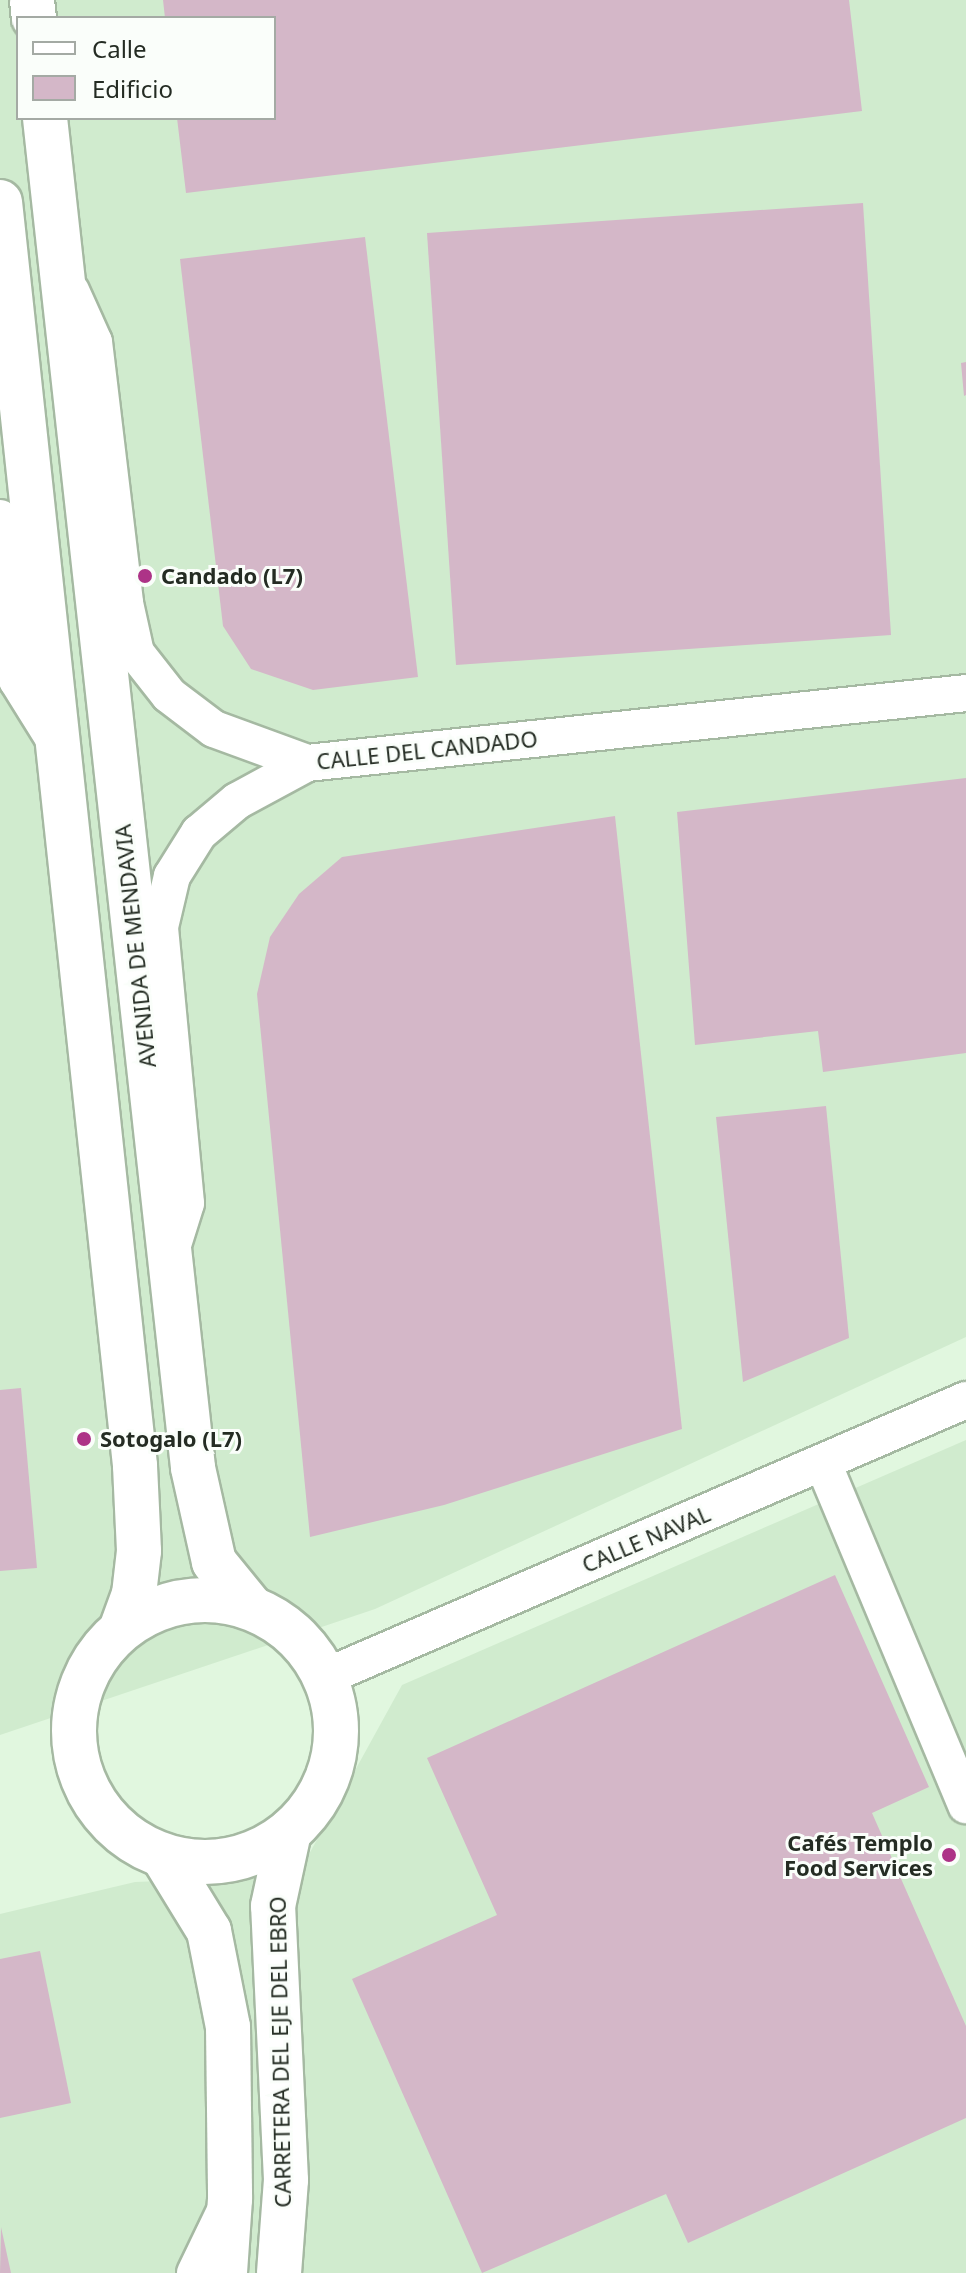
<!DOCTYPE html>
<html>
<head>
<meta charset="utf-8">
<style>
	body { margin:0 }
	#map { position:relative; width:966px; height:2273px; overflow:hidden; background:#e1f7df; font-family:"Noto Sans",sans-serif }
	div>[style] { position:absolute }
	.built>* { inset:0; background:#d0ebce }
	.building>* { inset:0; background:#d4b7c8 }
	.roads { filter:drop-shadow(2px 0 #a5b9a2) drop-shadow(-2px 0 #a5b9a2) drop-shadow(0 2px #a5b9a2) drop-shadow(0 -2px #a5b9a2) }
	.street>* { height:36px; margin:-18px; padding:0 18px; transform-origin:18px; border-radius:18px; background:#fff }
	.primary>* { height:44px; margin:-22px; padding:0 22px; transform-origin:22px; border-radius:22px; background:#fff }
	.primary>.ring { margin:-22px; padding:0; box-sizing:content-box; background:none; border:44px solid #fff; border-radius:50% }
	.dots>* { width:22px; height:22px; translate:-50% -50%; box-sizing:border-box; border:4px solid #fafefa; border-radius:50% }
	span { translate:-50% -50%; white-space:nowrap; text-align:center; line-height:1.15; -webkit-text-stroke:6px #fafefa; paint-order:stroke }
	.poi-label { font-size:22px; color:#242c23; font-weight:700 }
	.left { translate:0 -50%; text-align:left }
	.right { translate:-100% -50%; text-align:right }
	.street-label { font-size:22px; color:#242c23 }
	.legend { position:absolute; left:16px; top:16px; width:260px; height:104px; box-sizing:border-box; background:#fafefa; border:2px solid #a4aaa4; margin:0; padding:10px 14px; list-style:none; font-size:24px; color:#242c23 }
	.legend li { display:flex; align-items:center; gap:16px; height:40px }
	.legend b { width:40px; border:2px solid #a4aaa4 }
</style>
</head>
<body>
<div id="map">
	<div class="built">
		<i style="clip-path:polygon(evenodd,0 0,966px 0,966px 1337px,375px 1609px,0 1735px,0 0,18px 18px,274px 18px,274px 118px,18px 118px,18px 18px)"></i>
		<i style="clip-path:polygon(966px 1440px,966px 2273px,0 2273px,0 1914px,135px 1882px,297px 1876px,402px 1685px)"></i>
	</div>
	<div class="building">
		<i style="clip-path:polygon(163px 0,849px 0,862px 111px,186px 193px,177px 118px,274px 118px,274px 18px,165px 18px)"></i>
		<i style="clip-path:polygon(863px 203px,891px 635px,456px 665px,427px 233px)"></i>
		<i style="clip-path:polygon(365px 237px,418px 677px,313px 690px,251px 669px,223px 626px,180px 259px)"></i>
		<i style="clip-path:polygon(966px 362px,966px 395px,964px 396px,961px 363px)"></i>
		<i style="clip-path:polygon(966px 778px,966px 1053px,823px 1072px,818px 1031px,695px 1045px,677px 812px)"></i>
		<i style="clip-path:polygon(615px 816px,682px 1429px,444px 1505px,310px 1537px,257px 994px,270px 937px,299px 894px,342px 857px)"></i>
		<i style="clip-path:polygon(826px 1106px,849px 1338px,743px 1382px,716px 1117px)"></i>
		<i style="clip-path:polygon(21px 1388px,37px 1568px,0 1571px,0 1390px)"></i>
		<i style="clip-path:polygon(835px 1575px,929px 1787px,872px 1813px,966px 2026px,966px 2118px,688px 2243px,666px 2194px,482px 2273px,352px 1979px,497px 1915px,427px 1758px)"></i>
		<i style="clip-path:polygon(40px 1951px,71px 2103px,0 2118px,0 1959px)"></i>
		<i style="clip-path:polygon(1px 2227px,11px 2273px,0 2273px)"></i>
	</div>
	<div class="roads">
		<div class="street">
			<i style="left:71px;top:291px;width:56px;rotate:65.7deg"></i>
			<i style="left:94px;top:342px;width:263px;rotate:83.2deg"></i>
			<i style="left:125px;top:603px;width:51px;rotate:77.6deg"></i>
			<i style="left:136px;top:653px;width:53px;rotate:51.8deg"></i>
			<i style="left:169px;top:695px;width:56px;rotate:37.1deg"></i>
			<i style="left:214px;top:729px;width:99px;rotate:20.1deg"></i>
			<i style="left:0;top:518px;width:163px;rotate:84deg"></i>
			<i style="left:17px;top:680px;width:75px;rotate:58deg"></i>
			<i style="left:171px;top:1251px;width:50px;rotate:-72.6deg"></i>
			<i style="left:186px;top:1203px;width:277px;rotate:-95.4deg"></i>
			<i style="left:160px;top:927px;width:52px;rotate:-76.8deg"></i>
			<i style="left:172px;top:876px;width:51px;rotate:-57.9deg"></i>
			<i style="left:199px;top:833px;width:50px;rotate:-40.1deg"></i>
			<i style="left:237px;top:801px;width:80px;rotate:-28.5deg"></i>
			<i style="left:307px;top:763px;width:663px;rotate:-6.06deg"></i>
			<i style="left:823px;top:1463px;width:371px;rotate:67.3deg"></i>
			<i style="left:325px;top:1677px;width:698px;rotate:-23.37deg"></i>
			<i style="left:195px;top:2273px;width:69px;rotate:-64.2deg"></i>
		</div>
		<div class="primary">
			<i style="left:32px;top:0;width:18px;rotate:84deg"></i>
			<i style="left:45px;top:118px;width:1358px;rotate:83.74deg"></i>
			<i style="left:193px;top:1468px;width:96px;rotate:77.4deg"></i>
			<i style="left:214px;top:1562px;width:57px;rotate:50.7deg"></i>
			<i style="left:0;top:202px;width:1271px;rotate:83.9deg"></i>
			<i style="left:135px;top:1466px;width:85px;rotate:87.3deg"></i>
			<i style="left:139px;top:1551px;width:43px;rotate:96.6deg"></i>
			<i style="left:134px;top:1594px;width:37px;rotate:110deg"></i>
			<i class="ring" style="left:74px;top:1600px;width:218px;height:218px"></i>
			<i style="left:163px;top:1856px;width:88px;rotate:58.5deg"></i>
			<i style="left:209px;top:1931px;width:98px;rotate:78.8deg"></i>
			<i style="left:228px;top:2027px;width:172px;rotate:89.3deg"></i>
			<i style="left:230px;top:2199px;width:74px;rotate:93.9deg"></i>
			<i style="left:279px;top:2273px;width:93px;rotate:-85.7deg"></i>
			<i style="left:286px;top:2180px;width:274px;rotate:-92.7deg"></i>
			<i style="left:273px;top:1906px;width:76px;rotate:-77.8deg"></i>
		</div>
	</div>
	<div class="dots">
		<i style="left:145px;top:576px;background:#ad3387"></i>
		<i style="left:84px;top:1439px;background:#ad3387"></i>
		<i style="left:949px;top:1855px;background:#ad3387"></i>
	</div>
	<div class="poi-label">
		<span class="left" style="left:161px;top:576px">Candado (L7)</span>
		<span class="left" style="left:100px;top:1439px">Sotogalo (L7)</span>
		<span class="right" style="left:933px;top:1855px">Cafés Templo<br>Food Services</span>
	</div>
	<div class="street-label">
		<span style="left:427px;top:750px;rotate:-6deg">CALLE DEL CANDADO</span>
		<span style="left:135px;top:946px;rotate:-96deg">AVENIDA DE MENDAVIA</span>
		<span style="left:646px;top:1539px;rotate:-23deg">CALLE NAVAL</span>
		<span style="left:280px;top:2052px;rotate:-91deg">CARRETERA DEL EJE DEL EBRO</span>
	</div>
	<ul class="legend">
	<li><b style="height:10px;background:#fff"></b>Calle</li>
	<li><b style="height:22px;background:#d4b7c8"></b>Edificio</li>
	</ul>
</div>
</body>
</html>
